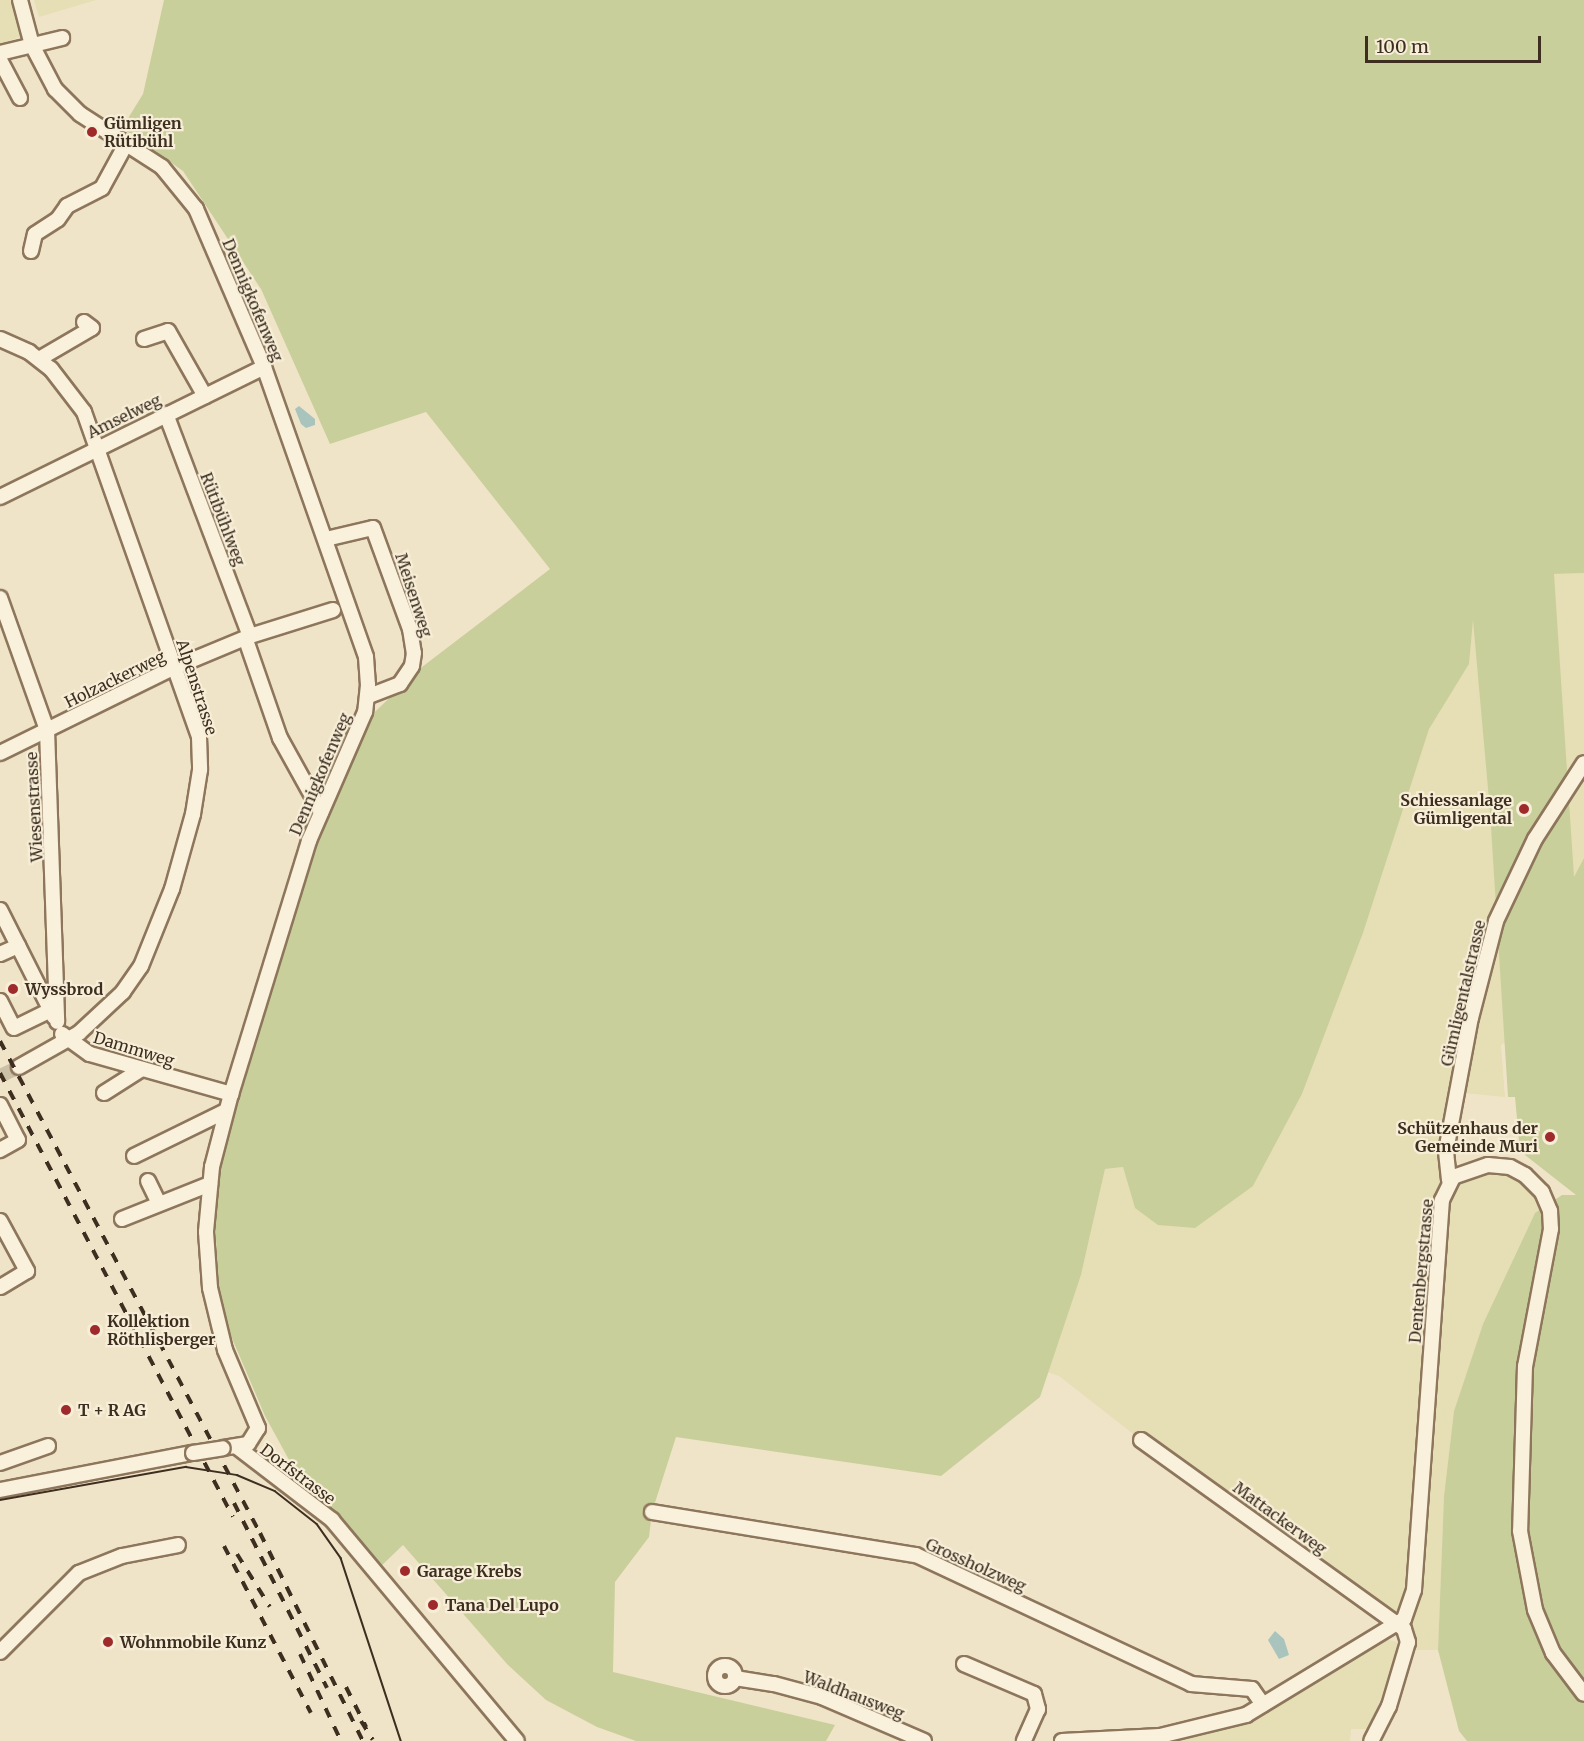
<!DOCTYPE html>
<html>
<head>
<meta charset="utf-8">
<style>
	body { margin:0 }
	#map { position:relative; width:1584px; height:1741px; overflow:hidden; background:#f0e4c8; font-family:Merriweather,serif }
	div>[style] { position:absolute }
	.farmland>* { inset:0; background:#e6deb5 }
	.green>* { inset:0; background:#c9cf9b }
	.water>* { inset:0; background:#a9c4bc }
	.minor-tunnel>* { height:14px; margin-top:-7px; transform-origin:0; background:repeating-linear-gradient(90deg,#ccc0a6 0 14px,transparent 0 21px) }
	.roads { filter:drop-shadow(2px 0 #8d765c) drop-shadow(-2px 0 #8d765c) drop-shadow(0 2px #8d765c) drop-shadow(0 -2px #8d765c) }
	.minor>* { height:14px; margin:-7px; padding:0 7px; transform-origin:7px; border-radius:7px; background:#faf1dc }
	.minor>.ring { margin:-7px; padding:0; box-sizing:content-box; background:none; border:14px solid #faf1dc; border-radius:50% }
	.tram>* { height:1.5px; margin:-0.75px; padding:0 0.75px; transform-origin:0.75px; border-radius:0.75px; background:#3d2e20 }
	.rail>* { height:4px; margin-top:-2px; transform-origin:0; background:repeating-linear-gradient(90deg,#3d2e20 0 10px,transparent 0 20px) }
	.bridges { filter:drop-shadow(2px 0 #8d765c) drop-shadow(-2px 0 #8d765c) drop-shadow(0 2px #8d765c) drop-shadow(0 -2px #8d765c) }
	.minor-bridge>* { height:14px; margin:-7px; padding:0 7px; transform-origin:7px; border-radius:7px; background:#faf1dc }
	.dots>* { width:16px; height:16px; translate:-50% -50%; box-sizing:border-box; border:3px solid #f7eed8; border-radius:50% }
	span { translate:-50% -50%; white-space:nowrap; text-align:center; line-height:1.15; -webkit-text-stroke:4.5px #f7eed8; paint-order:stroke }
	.poi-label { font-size:16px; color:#3d2e20; font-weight:700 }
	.left { translate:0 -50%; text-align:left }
	.right { translate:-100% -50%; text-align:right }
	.street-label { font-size:16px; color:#3d2e20 }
	.scale { position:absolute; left:1365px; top:36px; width:176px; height:27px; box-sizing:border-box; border:3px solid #3d2e20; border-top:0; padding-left:8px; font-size:18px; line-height:21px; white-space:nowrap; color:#3d2e20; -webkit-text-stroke:4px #f7eed8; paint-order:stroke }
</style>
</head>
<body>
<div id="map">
	<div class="farmland">
		<i style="clip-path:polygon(0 0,12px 0,23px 36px,0 44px)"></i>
		<i style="clip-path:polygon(34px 0,96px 0,39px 17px)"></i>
		<i style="clip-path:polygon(1584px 573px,1584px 858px,1563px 902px,1561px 1004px,1501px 1045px,1505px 1097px,1453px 1092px,1438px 1192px,1449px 1194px,1469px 1177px,1491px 1170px,1511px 1172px,1535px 1188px,1544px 1208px,1535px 1213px,1483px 1324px,1454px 1411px,1444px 1496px,1438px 1650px,1409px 1650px,1417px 1599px,1399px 1611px,1390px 1611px,1141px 1440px,1059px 1376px,1047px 1372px,1081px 1275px,1105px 1169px,1123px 1167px,1135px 1208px,1253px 1186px,1302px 1094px,1363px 933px,1429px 728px,1469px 664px,1476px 577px)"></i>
		<i style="clip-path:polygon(1377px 1637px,1397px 1642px,1399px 1652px,1369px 1729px,1351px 1729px,1350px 1741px,1161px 1741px,1246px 1715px)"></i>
	</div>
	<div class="green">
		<i style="clip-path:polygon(164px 0,1584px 0,1584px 573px,1554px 574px,1574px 877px,1584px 858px,1584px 1741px,1467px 1741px,1459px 1731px,1438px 1650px,1444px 1496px,1454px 1411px,1483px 1324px,1535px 1213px,1562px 1195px,1576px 1195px,1520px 1151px,1515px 1097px,1508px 1097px,1490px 811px,1473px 620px,1469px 664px,1429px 729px,1363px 933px,1302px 1094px,1253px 1186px,1195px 1228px,1158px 1225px,1135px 1208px,1123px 1167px,1105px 1169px,1081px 1275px,1040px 1397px,941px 1476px,676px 1437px,652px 1512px,649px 1537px,615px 1582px,613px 1672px,835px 1725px,826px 1741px,636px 1741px,597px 1727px,546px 1700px,507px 1664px,403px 1545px,378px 1569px,288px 1458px,265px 1416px,220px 1310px,212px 1167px,301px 864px,360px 726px,422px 667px,550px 569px,426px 412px,330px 444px,261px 289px,183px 171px,122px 128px,143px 94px)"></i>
	</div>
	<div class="water">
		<i style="clip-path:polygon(299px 406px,315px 419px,315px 425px,306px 428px,301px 424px,295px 409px)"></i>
		<i style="clip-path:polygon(1275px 1631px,1284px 1639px,1289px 1655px,1279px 1659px,1268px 1640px)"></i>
	</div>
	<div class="minor-tunnel">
		<i style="left:0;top:1076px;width:21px;rotate:-25deg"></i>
	</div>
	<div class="roads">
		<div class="minor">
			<i style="left:20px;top:0;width:47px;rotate:75.1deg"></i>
			<i style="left:32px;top:45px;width:50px;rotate:62.4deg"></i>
			<i style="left:55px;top:89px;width:35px;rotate:45deg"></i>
			<i style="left:80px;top:114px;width:98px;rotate:32.9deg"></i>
			<i style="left:162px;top:167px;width:54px;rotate:51deg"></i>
			<i style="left:196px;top:209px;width:172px;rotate:66.7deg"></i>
			<i style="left:264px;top:367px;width:307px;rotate:70.6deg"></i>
			<i style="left:366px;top:657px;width:28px;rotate:86deg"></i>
			<i style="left:368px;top:685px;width:27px;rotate:96deg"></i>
			<i style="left:365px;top:712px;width:141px;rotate:113.5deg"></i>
			<i style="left:309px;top:841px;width:265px;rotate:107.1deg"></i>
			<i style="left:231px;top:1094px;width:75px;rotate:104.6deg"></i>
			<i style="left:212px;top:1167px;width:65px;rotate:95.3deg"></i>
			<i style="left:206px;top:1232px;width:56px;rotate:85.9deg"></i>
			<i style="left:210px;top:1288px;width:64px;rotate:76.4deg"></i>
			<i style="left:225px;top:1350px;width:85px;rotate:67.1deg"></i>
			<i style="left:258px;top:1428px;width:19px;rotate:122deg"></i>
			<i style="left:248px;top:1444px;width:25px;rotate:171deg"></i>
			<i style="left:0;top:53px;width:64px;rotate:-13.6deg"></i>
			<i style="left:0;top:60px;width:43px;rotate:62.2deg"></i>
			<i style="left:31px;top:251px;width:17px;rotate:-77deg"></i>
			<i style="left:35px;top:234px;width:27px;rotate:-33deg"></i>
			<i style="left:58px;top:219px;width:16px;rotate:-55deg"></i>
			<i style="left:67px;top:206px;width:39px;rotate:-27deg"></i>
			<i style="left:102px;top:188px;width:50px;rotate:-61.4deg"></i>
			<i style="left:0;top:339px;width:32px;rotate:24deg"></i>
			<i style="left:29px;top:352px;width:28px;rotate:38deg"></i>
			<i style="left:51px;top:369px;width:54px;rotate:52.5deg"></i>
			<i style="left:84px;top:412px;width:345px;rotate:70.5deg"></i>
			<i style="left:199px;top:737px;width:33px;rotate:88deg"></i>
			<i style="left:200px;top:770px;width:45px;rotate:99deg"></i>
			<i style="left:193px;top:814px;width:78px;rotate:105.6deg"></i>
			<i style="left:172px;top:889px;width:83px;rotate:111.9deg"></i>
			<i style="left:141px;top:966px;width:32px;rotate:125deg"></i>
			<i style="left:123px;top:992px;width:60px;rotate:137deg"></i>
			<i style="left:79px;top:1033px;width:69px;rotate:150.5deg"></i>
			<i style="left:144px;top:339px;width:25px;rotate:-18deg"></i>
			<i style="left:168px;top:331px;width:75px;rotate:60.4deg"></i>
			<i style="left:39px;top:359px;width:61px;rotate:-30.3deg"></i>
			<i style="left:92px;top:328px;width:10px;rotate:-143deg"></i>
			<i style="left:166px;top:414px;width:237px;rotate:69.3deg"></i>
			<i style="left:0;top:497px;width:294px;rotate:-26.2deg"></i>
			<i style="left:326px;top:539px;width:48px;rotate:-13.2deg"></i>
			<i style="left:373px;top:528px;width:108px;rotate:69.9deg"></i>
			<i style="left:410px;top:629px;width:24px;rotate:81deg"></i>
			<i style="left:414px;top:653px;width:13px;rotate:99deg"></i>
			<i style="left:412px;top:666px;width:22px;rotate:124deg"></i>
			<i style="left:400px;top:684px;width:34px;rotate:159deg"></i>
			<i style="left:0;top:598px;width:140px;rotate:70.4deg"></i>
			<i style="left:47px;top:730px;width:292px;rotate:88deg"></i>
			<i style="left:246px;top:640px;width:104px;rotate:70.9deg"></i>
			<i style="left:280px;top:738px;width:85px;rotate:61deg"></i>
			<i style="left:0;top:753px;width:193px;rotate:-26.2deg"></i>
			<i style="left:173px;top:668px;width:83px;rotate:-22.6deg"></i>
			<i style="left:250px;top:636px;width:87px;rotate:-17.4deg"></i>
			<i style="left:0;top:910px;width:120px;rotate:63.2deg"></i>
			<i style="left:0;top:954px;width:20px;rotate:-24deg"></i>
			<i style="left:0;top:1001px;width:30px;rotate:63deg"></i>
			<i style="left:14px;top:1028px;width:39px;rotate:-26deg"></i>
			<i style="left:62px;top:1034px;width:34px;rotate:36deg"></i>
			<i style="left:90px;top:1054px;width:147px;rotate:15.8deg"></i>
			<i style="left:104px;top:1093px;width:45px;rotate:-32.3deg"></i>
			<i style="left:0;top:1105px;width:39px;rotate:63deg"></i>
			<i style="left:18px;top:1140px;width:21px;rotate:151deg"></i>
			<i style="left:134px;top:1156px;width:102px;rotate:-26.1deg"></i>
			<i style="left:1449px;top:1180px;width:29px;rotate:-96deg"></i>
			<i style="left:1446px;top:1151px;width:135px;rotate:-79.4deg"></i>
			<i style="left:1471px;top:1018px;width:100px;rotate:-75.5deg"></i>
			<i style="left:1496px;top:921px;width:91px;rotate:-64.6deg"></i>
			<i style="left:1535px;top:839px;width:90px;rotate:-57.2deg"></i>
			<i style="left:148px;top:1181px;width:25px;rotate:64deg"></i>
			<i style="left:122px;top:1219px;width:95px;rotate:-21.7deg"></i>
			<i style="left:0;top:1221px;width:57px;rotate:61.6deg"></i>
			<i style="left:27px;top:1271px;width:31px;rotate:149deg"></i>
			<i style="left:1141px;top:1440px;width:324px;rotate:35.7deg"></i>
			<i style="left:1404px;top:1629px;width:14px;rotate:73deg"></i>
			<i style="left:1408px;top:1642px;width:67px;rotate:106.5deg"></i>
			<i style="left:1389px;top:1706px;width:39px;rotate:117deg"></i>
			<i style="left:237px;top:1447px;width:120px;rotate:37.5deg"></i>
			<i style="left:332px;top:1520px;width:288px;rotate:50.1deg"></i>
			<i style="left:0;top:1463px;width:51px;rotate:-19.5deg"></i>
			<i style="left:0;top:1490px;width:197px;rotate:-10.9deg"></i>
			<i style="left:652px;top:1512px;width:267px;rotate:9.3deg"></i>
			<i style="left:916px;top:1555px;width:304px;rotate:25.1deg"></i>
			<i style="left:1191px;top:1684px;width:61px;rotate:4.7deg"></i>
			<i style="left:1252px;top:1689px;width:19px;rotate:55deg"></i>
			<i style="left:0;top:1652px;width:112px;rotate:-45deg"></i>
			<i style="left:79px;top:1573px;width:46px;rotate:-21.6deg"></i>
			<i style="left:122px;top:1556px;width:57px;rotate:-11.1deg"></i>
			<i style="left:964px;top:1664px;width:76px;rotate:23.2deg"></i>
			<i style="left:1034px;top:1694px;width:16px;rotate:75deg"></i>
			<i style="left:1038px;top:1709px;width:35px;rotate:114deg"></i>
			<i class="ring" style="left:715px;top:1666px;width:6px;height:6px"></i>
			<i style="left:735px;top:1678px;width:39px;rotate:9deg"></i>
			<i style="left:774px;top:1684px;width:50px;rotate:15.2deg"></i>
			<i style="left:822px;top:1697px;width:111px;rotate:23.3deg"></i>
			<i style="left:1062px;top:1741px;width:98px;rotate:-2.9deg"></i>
			<i style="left:1160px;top:1736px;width:89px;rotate:-13.7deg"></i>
			<i style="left:1246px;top:1715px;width:185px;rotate:-31.3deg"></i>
			<i style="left:1404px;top:1619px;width:31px;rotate:-71deg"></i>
			<i style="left:1414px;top:1590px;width:391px;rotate:-85.9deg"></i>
			<i style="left:1442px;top:1200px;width:25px;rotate:-64deg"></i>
			<i style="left:1453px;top:1177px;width:37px;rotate:-19deg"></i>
			<i style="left:1488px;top:1165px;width:22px;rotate:5deg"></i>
			<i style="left:1510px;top:1167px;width:17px;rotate:28deg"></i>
			<i style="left:1525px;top:1175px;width:24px;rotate:45deg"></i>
			<i style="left:1542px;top:1192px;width:21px;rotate:67deg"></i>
			<i style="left:1550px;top:1211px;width:18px;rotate:87deg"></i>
			<i style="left:1551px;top:1229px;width:139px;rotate:100.7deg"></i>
			<i style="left:1525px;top:1366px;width:165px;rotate:91.7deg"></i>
			<i style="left:1520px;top:1531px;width:80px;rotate:79.2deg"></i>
			<i style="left:1535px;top:1610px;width:47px;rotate:67.3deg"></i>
			<i style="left:1553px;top:1653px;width:51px;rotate:52.9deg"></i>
		</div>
	</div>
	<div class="tram">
		<i style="left:0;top:1500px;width:189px;rotate:-10.1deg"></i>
		<i style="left:186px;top:1467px;width:52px;rotate:8.9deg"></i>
		<i style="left:237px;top:1475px;width:41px;rotate:22.8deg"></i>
		<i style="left:275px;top:1491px;width:53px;rotate:38.2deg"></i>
		<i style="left:317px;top:1524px;width:42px;rotate:54.8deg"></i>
		<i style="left:341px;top:1558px;width:193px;rotate:71.8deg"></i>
	</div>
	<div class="rail">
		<i style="left:0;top:1041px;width:556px;rotate:62.15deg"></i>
		<i style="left:260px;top:1533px;width:232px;rotate:63.7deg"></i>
		<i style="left:0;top:1073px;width:501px;rotate:62.31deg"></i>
		<i style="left:234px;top:1503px;width:207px;rotate:63.3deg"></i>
		<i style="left:224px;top:1546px;width:188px;rotate:62.5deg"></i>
		<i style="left:237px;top:1554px;width:62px;rotate:58.1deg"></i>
		<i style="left:300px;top:1654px;width:96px;rotate:64.8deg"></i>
		<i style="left:346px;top:1687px;width:45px;rotate:63.4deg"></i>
		<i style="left:361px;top:1721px;width:22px;rotate:58deg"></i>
	</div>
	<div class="bridges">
		<div class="minor-bridge">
			<i style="left:193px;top:1453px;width:30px;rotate:-9deg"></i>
		</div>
	</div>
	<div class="dots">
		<i style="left:92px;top:132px;background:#9e2a2b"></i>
		<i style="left:1524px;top:809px;background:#9e2a2b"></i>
		<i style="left:13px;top:989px;background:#9e2a2b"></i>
		<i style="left:1550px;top:1137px;background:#9e2a2b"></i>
		<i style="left:95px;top:1330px;background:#9e2a2b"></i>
		<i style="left:66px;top:1410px;background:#9e2a2b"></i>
		<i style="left:405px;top:1571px;background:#9e2a2b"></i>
		<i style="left:433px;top:1605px;background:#9e2a2b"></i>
		<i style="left:108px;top:1642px;background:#9e2a2b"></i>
	</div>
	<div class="poi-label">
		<span class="left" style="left:104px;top:132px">Gümligen<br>Rütibühl</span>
		<span class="right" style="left:1512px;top:809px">Schiessanlage<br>Gümligental</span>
		<span class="left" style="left:25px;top:989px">Wyssbrod</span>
		<span class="right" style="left:1538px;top:1137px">Schützenhaus der<br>Gemeinde Muri</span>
		<span class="left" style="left:107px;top:1330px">Kollektion<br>Röthlisberger</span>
		<span class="left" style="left:78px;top:1410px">T + R AG</span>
		<span class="left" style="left:417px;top:1571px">Garage Krebs</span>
		<span class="left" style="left:445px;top:1605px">Tana Del Lupo</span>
		<span class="left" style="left:120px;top:1642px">Wohnmobile Kunz</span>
	</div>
	<div class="street-label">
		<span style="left:253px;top:300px;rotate:67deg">Dennigkofenweg</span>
		<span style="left:124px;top:416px;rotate:-26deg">Amselweg</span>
		<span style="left:223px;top:519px;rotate:69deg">Rütibühlweg</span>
		<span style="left:414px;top:595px;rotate:72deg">Meisenweg</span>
		<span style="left:115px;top:679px;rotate:-26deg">Holzackerweg</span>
		<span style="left:197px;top:687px;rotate:72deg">Alpenstrasse</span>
		<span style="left:320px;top:774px;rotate:-67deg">Dennigkofenweg</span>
		<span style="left:34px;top:807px;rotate:-93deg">Wiesenstrasse</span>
		<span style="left:1463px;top:993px;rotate:-77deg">Gümligentalstrasse</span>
		<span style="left:134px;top:1049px;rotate:17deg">Dammweg</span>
		<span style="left:1421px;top:1271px;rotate:-85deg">Dentenbergstrasse</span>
		<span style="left:298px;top:1474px;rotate:37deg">Dorfstrasse</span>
		<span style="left:1280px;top:1518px;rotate:36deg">Mattackerweg</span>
		<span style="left:976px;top:1565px;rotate:24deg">Grossholzweg</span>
		<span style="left:854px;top:1695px;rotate:21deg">Waldhausweg</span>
	</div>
	<div class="scale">100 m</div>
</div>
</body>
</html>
